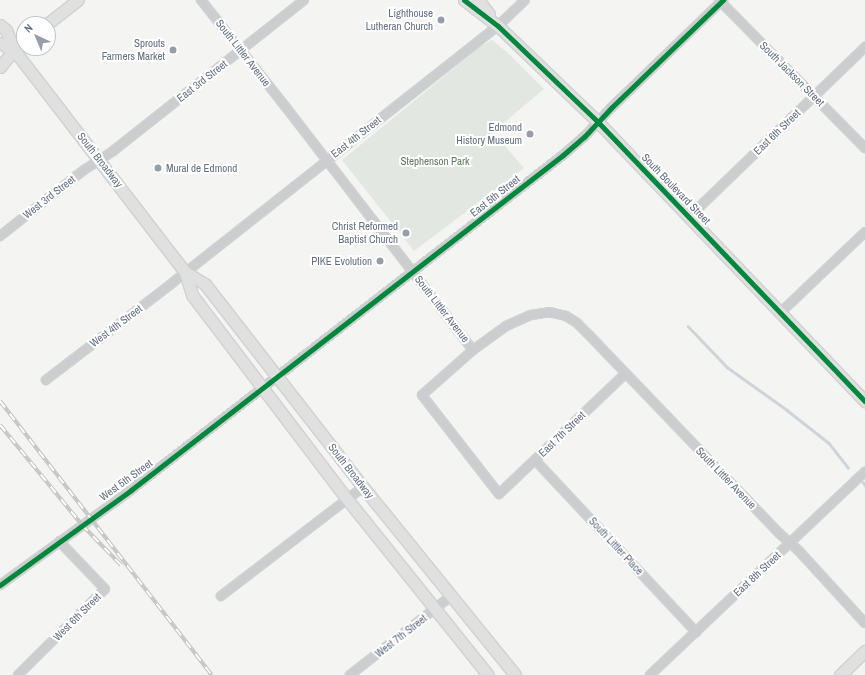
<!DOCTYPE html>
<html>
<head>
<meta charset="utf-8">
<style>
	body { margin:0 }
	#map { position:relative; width:865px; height:675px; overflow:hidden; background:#f4f4f3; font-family:"Archivo Narrow",sans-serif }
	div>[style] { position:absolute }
	.green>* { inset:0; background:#e3e7e1 }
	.stream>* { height:2.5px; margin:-1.25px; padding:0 1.25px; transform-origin:1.25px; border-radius:1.25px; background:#ced4d8 }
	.roads { filter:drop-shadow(1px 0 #d0d1d1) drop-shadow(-1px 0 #d0d1d1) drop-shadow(0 1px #d0d1d1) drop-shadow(0 -1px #d0d1d1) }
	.minor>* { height:8px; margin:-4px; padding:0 4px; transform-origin:4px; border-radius:4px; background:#cccdce }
	.major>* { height:11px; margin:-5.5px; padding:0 5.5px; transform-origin:5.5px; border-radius:5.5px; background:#e0e0e1 }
	.rail>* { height:4px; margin-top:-2px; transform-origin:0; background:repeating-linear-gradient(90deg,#fff 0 8px,#c3c4c4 0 16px); box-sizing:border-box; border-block:1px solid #c3c4c4 }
	.cycleway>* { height:5px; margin:-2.5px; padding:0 2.5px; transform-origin:2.5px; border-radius:2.5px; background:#00873e }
	.dots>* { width:11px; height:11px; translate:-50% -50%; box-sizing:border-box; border:2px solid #fff; border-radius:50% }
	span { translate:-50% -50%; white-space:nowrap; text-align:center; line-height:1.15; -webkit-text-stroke:4px #fff; paint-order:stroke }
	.poi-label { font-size:11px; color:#657082 }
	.right { translate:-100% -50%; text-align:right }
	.left { translate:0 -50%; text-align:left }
	.street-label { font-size:11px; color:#657082 }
	.park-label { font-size:11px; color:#647964 }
	.north { position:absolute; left:16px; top:16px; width:40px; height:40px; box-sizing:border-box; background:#fff; border:1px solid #c1c6cd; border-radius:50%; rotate:316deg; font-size:11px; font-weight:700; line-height:16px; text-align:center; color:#657082 }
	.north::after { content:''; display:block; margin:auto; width:14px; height:18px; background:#979eaa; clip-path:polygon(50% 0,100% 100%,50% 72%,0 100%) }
</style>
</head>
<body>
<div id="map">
	<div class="green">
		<i style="clip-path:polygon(492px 40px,507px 52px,544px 89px,493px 132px,524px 168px,414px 251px,342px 160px,481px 46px)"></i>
	</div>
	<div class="stream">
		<i style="left:688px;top:326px;width:57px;rotate:46.4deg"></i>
		<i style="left:727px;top:367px;width:74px;rotate:35.6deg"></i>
		<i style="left:787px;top:410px;width:53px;rotate:38.2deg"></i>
		<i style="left:829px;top:443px;width:31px;rotate:52deg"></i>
		<i style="left:863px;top:482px;width:4px;rotate:56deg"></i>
	</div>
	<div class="roads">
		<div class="minor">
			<i style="left:201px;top:0;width:135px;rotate:51.6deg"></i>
			<i style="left:285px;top:106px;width:308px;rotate:52.4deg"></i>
			<i style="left:719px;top:0;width:208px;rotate:45.4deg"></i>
			<i style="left:689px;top:217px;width:245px;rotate:-44deg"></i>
			<i style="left:0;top:236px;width:107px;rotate:-38.2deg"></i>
			<i style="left:84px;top:170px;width:35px;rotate:-33deg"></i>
			<i style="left:113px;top:151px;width:243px;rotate:-38.3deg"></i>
			<i style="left:780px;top:313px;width:117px;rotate:-43.6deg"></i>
			<i style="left:625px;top:374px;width:174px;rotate:136.4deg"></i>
			<i style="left:499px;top:494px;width:125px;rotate:-127.9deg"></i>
			<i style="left:422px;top:395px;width:68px;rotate:-41.4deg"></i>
			<i style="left:473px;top:350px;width:41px;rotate:-36deg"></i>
			<i style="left:506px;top:326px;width:27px;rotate:-24deg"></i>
			<i style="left:531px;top:315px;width:18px;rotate:-9deg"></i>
			<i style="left:549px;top:312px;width:17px;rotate:13deg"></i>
			<i style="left:566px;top:316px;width:13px;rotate:32deg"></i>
			<i style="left:577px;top:323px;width:18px;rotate:45deg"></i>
			<i style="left:590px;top:336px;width:274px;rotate:46.2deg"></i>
			<i style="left:780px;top:534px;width:24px;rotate:42deg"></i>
			<i style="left:798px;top:550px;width:99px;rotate:47.5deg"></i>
			<i style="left:46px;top:380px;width:158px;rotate:-37.5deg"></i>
			<i style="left:171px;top:284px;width:417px;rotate:-38.3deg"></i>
			<i style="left:498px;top:26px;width:37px;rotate:-44deg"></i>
			<i style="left:535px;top:460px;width:236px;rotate:46.9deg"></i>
			<i style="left:0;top:585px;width:162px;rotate:-35.9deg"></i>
			<i style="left:131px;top:490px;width:547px;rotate:-37.79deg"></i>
			<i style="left:563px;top:155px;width:28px;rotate:-41deg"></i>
			<i style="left:584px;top:137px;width:40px;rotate:-47deg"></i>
			<i style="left:611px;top:108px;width:156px;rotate:-44deg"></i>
			<i style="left:221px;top:596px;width:179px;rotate:-37.5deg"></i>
			<i style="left:18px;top:675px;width:122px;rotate:-44.7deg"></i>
			<i style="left:105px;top:589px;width:66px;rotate:-133.8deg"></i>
			<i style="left:350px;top:675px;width:128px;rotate:-38deg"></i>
			<i style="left:650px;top:675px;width:296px;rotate:-43.4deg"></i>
		</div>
		<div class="major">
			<i style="left:464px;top:0;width:43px;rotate:37.4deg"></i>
			<i style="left:498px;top:26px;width:139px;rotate:43.8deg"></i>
			<i style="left:598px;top:122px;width:386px;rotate:46.3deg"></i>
			<i style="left:478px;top:0;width:18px;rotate:52deg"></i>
			<i style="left:47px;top:24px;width:39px;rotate:-38deg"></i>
			<i style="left:0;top:25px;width:8px;rotate:40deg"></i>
			<i style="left:6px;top:30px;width:22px;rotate:68deg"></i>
			<i style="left:14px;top:50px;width:280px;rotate:52.4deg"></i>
			<i style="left:185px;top:272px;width:23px;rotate:31deg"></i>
			<i style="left:205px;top:284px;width:257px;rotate:52.1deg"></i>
			<i style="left:363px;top:487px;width:242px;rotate:51deg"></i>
			<i style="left:0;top:43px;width:16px;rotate:27deg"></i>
			<i style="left:0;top:67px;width:22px;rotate:-51deg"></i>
			<i style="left:14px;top:50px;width:13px;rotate:-39deg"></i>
			<i style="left:185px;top:272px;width:24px;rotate:73deg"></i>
			<i style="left:192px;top:295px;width:256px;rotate:52.8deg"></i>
			<i style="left:347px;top:499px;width:226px;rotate:51.3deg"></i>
			<i style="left:840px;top:675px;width:35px;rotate:-44deg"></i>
		</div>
	</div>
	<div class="rail">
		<i style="left:0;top:401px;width:346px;rotate:52.3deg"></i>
		<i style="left:0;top:425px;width:129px;rotate:50.6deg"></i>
		<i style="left:82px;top:525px;width:56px;rotate:45.7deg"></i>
	</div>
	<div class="cycleway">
		<i style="left:464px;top:0;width:43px;rotate:37.4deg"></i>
		<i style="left:498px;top:26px;width:139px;rotate:43.8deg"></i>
		<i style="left:598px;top:122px;width:386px;rotate:46.3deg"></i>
		<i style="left:0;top:585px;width:162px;rotate:-35.9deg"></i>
		<i style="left:131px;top:490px;width:547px;rotate:-37.79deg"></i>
		<i style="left:563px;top:155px;width:28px;rotate:-41deg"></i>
		<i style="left:584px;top:137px;width:40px;rotate:-47deg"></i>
		<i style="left:611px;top:108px;width:156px;rotate:-44deg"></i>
	</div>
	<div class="dots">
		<i style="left:441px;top:20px;background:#979eaa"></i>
		<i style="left:173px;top:50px;background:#979eaa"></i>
		<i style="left:530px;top:134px;background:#979eaa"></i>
		<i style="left:158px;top:168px;background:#979eaa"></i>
		<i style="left:406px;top:233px;background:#979eaa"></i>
		<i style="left:380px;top:261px;background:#979eaa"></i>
	</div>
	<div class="poi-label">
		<span class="right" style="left:433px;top:20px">Lighthouse<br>Lutheran Church</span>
		<span class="right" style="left:165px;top:50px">Sprouts<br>Farmers Market</span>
		<span class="right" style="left:522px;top:134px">Edmond<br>History Museum</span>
		<span class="left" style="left:166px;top:168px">Mural de Edmond</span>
		<span class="right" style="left:398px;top:233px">Christ Reformed<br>Baptist Church</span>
		<span class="right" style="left:372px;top:261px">PIKE Evolution</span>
	</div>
	<div class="street-label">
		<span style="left:243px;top:53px;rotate:52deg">South Littler Avenue</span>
		<span style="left:792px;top:74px;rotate:45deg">South Jackson Street</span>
		<span style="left:202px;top:81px;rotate:-38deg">East 3rd Street</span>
		<span style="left:777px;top:132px;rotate:-44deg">East 6th Street</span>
		<span style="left:356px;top:137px;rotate:-38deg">East 4th Street</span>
		<span style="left:100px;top:160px;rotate:52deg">South Broadway</span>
		<span style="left:676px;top:189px;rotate:46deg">South Boulevard Street</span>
		<span style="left:495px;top:196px;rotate:-38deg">East 5th Street</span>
		<span style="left:49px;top:197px;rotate:-38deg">West 3rd Street</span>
		<span style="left:442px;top:309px;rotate:52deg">South Littler Avenue</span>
		<span style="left:116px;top:326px;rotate:-37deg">West 4th Street</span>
		<span style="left:562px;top:434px;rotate:-44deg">East 7th Street</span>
		<span style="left:351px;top:471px;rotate:52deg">South Broadway</span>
		<span style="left:726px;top:478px;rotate:46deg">South Littler Avenue</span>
		<span style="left:126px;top:480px;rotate:-36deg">West 5th Street</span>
		<span style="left:616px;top:546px;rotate:47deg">South Littler Place</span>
		<span style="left:757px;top:574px;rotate:-43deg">East 8th Street</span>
		<span style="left:77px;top:617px;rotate:-45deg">West 6th Street</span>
		<span style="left:401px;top:636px;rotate:-38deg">West 7th Street</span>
	</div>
	<div class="park-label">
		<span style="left:435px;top:161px">Stephenson Park</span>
	</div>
	<div class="north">N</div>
</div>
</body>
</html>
